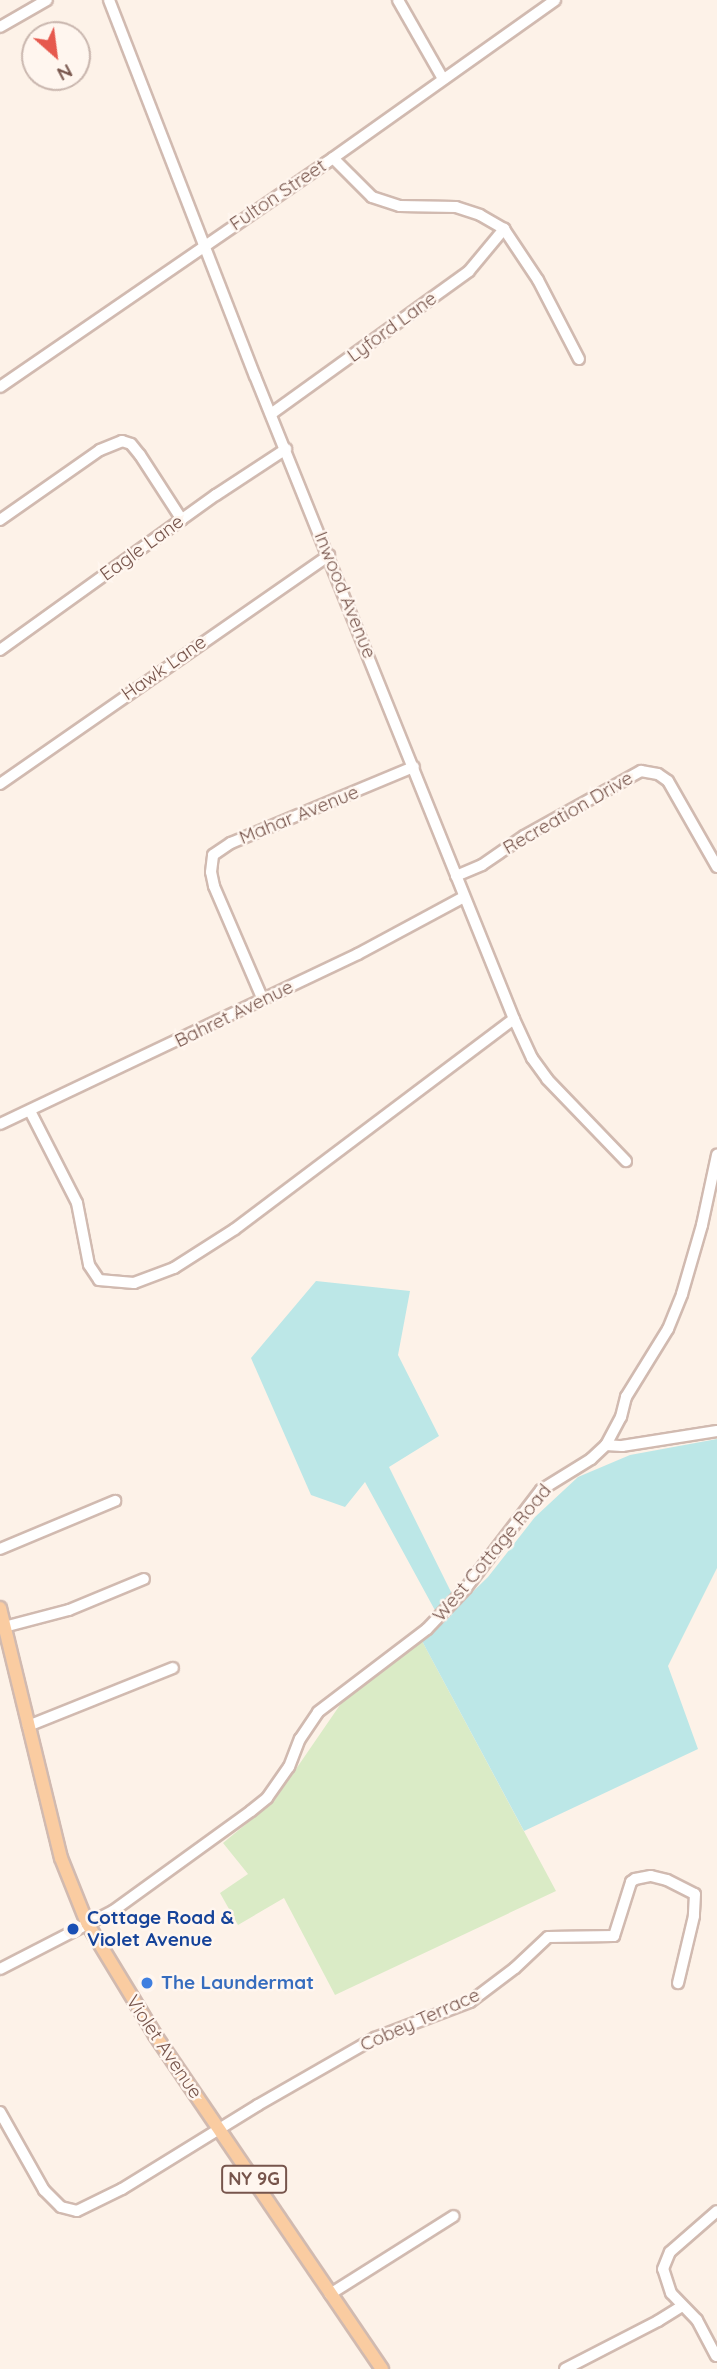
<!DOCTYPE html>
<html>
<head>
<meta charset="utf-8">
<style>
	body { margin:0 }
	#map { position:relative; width:717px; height:2369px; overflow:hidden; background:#fdf2e8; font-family:Quicksand,sans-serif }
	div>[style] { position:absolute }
	.green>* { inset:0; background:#daebc6 }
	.water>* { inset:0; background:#bce7e7 }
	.roads { filter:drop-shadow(2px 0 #d1bab0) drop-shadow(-2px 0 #d1bab0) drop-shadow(0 2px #d1bab0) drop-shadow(0 -2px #d1bab0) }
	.minor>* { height:10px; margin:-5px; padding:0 5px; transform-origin:5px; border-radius:5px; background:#fff }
	.major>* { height:12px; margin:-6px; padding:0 6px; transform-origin:6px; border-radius:6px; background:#facca1 }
	.dots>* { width:19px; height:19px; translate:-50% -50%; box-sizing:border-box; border:4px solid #fff6ef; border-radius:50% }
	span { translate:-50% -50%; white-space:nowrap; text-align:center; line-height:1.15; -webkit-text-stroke:5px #fff6ef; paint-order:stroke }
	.shield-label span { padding:2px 5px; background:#fff6ef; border:2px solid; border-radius:5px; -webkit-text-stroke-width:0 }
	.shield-label { font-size:18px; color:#77554c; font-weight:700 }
	.street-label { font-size:19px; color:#77554c }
	.transit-label { font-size:19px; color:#164399; font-weight:700 }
	.left { translate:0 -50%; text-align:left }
	.shop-label { font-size:19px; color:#366cbe; font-weight:700 }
	.north { position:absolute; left:21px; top:21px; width:70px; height:70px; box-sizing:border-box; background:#fff6ef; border:2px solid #c9b6ae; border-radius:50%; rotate:152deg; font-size:19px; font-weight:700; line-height:28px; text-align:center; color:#77554c }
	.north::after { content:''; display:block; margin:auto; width:24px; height:32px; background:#e6594e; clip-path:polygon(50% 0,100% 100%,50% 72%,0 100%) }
</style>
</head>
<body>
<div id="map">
	<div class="green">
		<i style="clip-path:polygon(422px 1641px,556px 1891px,335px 1995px,284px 1898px,238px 1925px,220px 1893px,248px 1874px,223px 1843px,274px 1801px,342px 1702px)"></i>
	</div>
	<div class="water">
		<i style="clip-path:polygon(316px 1281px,410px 1291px,398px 1355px,439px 1436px,389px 1467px,453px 1596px,437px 1614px,365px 1482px,345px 1507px,311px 1495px,251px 1358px)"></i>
		<i style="clip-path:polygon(717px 1439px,717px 1568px,668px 1666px,698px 1749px,524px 1831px,422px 1641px,488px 1577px,535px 1517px,578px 1477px,630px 1455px)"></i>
	</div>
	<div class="roads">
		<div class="minor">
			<i style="left:109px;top:0;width:403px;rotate:68.8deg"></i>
			<i style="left:255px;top:376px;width:693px;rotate:68.06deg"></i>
			<i style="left:514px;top:1019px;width:43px;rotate:65.2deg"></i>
			<i style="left:532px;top:1058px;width:26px;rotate:54deg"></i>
			<i style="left:547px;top:1079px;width:114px;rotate:46.1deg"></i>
			<i style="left:398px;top:0;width:91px;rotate:60.3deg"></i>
			<i style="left:0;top:27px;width:54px;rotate:-29.9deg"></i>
			<i style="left:333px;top:158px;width:55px;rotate:45deg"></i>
			<i style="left:372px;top:197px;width:29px;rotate:18deg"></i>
			<i style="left:400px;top:206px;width:56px;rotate:1deg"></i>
			<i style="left:456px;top:207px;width:25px;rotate:18deg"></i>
			<i style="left:480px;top:215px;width:28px;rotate:30deg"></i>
			<i style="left:504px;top:229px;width:61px;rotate:56.3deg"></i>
			<i style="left:538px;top:280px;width:89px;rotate:62.6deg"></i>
			<i style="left:0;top:387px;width:396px;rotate:-34.5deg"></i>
			<i style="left:326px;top:163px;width:281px;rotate:-35.4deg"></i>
			<i style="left:271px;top:414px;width:244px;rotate:-35.8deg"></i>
			<i style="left:469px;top:271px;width:55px;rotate:-50.2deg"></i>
			<i style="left:0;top:520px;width:122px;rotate:-35deg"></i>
			<i style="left:100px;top:450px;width:24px;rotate:-22deg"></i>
			<i style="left:122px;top:441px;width:9px;rotate:18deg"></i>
			<i style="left:131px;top:444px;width:14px;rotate:51deg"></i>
			<i style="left:140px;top:455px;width:77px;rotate:57.1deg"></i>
			<i style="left:0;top:650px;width:266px;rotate:-35.7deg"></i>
			<i style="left:216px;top:495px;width:84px;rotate:-33.3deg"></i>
			<i style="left:0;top:784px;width:401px;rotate:-34.8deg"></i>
			<i style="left:456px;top:876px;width:28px;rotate:-23deg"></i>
			<i style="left:482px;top:865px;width:51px;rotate:-34.6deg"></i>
			<i style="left:524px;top:836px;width:134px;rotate:-29.1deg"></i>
			<i style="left:641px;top:771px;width:17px;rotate:10deg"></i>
			<i style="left:658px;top:774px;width:12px;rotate:35deg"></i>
			<i style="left:668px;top:781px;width:99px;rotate:60.3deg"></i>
			<i style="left:263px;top:1000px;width:124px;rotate:-113.3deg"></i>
			<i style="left:214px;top:886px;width:14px;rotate:-102deg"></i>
			<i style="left:211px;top:872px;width:17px;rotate:-83deg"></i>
			<i style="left:213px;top:855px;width:22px;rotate:-34deg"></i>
			<i style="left:231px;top:843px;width:198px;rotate:-22.6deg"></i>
			<i style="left:30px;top:1111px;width:103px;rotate:62.9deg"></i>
			<i style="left:77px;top:1203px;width:63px;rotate:79deg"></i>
			<i style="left:89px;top:1265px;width:18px;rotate:56deg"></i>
			<i style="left:99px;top:1280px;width:35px;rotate:5deg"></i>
			<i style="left:134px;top:1283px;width:43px;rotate:-20.6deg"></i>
			<i style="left:174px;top:1268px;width:72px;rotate:-32.6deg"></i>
			<i style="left:235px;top:1229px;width:349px;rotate:-37deg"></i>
			<i style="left:0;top:1124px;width:396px;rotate:-25.4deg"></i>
			<i style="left:358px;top:954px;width:120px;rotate:-28.3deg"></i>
			<i style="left:606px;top:1445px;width:16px;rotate:4deg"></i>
			<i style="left:622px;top:1446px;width:96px;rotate:-9deg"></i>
			<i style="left:0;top:1549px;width:125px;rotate:-22.7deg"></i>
			<i style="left:4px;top:1627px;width:67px;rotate:-14.7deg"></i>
			<i style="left:69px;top:1610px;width:81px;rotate:-22.5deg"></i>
			<i style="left:28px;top:1726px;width:156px;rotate:-21.8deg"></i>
			<i style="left:0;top:1969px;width:127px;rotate:-27.2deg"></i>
			<i style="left:113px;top:1911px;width:170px;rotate:-35.9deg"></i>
			<i style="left:251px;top:1811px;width:21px;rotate:-39deg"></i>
			<i style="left:267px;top:1798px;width:38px;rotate:-55deg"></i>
			<i style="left:289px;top:1767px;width:30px;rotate:-69deg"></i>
			<i style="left:300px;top:1739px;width:32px;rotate:-56deg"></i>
			<i style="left:318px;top:1712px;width:137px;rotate:-37.3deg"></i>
			<i style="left:427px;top:1629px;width:57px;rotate:-46.4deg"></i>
			<i style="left:466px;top:1588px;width:123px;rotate:-52.6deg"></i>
			<i style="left:541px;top:1490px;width:59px;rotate:-31.8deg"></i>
			<i style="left:591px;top:1459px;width:21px;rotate:-43deg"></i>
			<i style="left:606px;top:1445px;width:32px;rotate:-62deg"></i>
			<i style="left:621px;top:1417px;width:21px;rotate:-76deg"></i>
			<i style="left:626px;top:1397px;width:80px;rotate:-58.3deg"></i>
			<i style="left:668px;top:1329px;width:38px;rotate:-68deg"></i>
			<i style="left:682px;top:1294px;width:72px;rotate:-73.8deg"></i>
			<i style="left:702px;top:1225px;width:72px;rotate:-77.9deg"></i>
			<i style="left:0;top:2112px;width:90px;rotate:60.6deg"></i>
			<i style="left:44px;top:2190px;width:24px;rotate:45deg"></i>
			<i style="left:61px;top:2207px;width:16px;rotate:14deg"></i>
			<i style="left:77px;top:2211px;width:50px;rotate:-26.1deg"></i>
			<i style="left:122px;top:2189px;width:160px;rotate:-31.7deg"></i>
			<i style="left:258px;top:2105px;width:135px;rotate:-29.8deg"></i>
			<i style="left:375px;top:2038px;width:102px;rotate:-20.8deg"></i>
			<i style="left:470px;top:2002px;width:56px;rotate:-37.1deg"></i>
			<i style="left:515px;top:1968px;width:45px;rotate:-43.2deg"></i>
			<i style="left:548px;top:1937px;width:66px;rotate:-0.9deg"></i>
			<i style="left:614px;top:1936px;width:57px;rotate:-72.5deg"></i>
			<i style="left:631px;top:1882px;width:5px;rotate:-37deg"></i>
			<i style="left:635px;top:1879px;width:16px;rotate:-11deg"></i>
			<i style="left:651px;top:1876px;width:16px;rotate:14deg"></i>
			<i style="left:667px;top:1880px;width:31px;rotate:27deg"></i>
			<i style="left:695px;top:1894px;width:22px;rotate:93deg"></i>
			<i style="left:694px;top:1916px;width:69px;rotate:103.4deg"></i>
			<i style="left:330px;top:2294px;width:146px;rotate:-32.2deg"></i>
			<i style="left:716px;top:2356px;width:41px;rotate:-117.8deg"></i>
			<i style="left:697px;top:2320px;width:37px;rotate:-134deg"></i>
			<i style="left:671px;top:2293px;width:25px;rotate:-108deg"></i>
			<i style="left:663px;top:2269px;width:18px;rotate:-68deg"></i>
			<i style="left:670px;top:2252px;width:62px;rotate:-41.1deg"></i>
			<i style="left:565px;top:2369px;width:105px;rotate:-27.3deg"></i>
			<i style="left:658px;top:2321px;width:28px;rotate:-32deg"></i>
		</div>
		<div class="major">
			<i style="left:0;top:1608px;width:257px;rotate:76.3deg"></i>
			<i style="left:61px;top:1858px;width:70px;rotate:68.2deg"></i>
			<i style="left:87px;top:1923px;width:131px;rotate:58.7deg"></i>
			<i style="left:155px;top:2035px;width:404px;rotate:55.8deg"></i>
		</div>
	</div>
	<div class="dots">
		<i style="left:73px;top:1929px;background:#1a4fb4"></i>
		<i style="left:147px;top:1983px;background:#3f7fe0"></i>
	</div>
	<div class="shield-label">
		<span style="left:254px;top:2179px">NY 9G</span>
	</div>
	<div class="street-label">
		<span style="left:278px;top:195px;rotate:-34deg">Fulton Street</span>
		<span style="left:392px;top:327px;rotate:-36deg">Lyford Lane</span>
		<span style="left:142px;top:548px;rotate:-36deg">Eagle Lane</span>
		<span style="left:345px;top:595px;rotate:68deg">Inwood Avenue</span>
		<span style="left:164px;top:668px;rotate:-35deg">Hawk Lane</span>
		<span style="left:568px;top:813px;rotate:-30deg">Recreation Drive</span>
		<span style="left:299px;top:815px;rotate:-22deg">Mahar Avenue</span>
		<span style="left:234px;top:1014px;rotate:-26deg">Bahret Avenue</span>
		<span style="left:492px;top:1553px;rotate:-50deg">West Cottage Road</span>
		<span style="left:420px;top:2020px;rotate:-24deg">Cobey Terrace</span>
		<span style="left:164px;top:2047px;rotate:56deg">Violet Avenue</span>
	</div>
	<div class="transit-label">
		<span class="left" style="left:87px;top:1929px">Cottage Road &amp;<br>Violet Avenue</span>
	</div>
	<div class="shop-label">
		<span class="left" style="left:161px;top:1983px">The Laundermat</span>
	</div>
	<div class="north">N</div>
</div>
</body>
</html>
